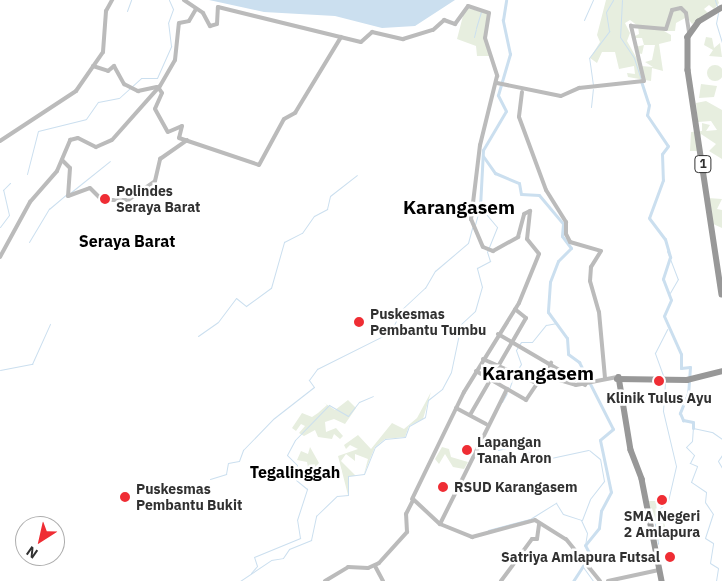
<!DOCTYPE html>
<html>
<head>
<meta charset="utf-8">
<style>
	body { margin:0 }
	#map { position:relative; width:722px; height:581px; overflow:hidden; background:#fff; font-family:"IBM Plex Sans",sans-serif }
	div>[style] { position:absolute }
	.green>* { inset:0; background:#e7eedf }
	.round { border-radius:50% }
	.water>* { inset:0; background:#cbdfef }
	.stream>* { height:1px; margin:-0.5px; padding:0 0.5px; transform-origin:0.5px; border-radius:0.5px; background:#cbdfef }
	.river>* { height:3px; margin:-1.5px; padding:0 1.5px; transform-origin:1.5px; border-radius:1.5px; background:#cbdfef }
	.secondary>* { height:4px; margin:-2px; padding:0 2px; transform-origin:2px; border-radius:2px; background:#bbb }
	.highway>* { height:5.5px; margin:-2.75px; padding:0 2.75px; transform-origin:2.75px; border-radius:2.75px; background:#989898 }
	.dots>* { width:14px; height:14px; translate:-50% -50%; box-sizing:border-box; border:2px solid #fff; border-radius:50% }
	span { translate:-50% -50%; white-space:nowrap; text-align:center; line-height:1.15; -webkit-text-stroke:5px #fff; paint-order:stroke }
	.shield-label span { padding:1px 4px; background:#fff; border:1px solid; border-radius:4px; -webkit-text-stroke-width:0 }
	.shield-label { font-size:12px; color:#313131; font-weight:700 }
	.poi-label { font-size:14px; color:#313131; font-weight:700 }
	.left { translate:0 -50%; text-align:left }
	.right { translate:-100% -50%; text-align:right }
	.quarter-label { font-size:16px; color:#000; font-weight:700 }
	.district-label { font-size:19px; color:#000; font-weight:700 }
	.north { position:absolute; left:15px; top:516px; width:50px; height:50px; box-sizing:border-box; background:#fff; border:1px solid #adadad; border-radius:50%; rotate:215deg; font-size:14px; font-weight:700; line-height:20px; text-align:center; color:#313131 }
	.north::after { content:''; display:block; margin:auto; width:18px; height:22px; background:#ef2d34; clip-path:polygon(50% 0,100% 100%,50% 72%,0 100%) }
</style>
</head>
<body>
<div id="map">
	<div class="green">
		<i style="clip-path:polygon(evenodd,606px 0,718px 0,719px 3px,714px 9px,709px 5px,704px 9px,708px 13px,692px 24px,687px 17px,676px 23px,675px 31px,664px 31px,671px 35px,671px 41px,659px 44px,663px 71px,652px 68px,651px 81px,628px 77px,627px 73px,635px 74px,634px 66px,619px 69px,615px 52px,602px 52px,597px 63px,590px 58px,600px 42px,597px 35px,606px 0,630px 20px,638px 26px,639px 34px,631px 38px,642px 38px,644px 45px,635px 47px,638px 53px,642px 54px,644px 45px,655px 45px,652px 60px,645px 62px,653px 67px,641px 66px,627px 41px,630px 33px,625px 23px,630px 20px)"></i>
		<i style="clip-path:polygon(465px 8px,489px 13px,485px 37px,490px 56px,477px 56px,476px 46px,457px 39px)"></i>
		<i style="clip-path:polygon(706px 37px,712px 38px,714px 48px,720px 43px,722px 57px,709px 56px,713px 50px,704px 45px)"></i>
		<i class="round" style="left:707px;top:65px;width:16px;height:16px"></i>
		<i style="clip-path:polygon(701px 84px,717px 86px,714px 97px,699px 98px)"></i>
		<i style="clip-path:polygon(706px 101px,722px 110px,722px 159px,709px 151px,716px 144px,701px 134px,697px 151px,690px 151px,691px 132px,702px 131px,702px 123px,710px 125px,706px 131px,717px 130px,711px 121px,698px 122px,696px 103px)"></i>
		<i style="clip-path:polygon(708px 198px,722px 199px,717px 209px,722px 210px,722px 228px,711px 223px)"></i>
		<i style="clip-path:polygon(431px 392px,423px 419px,409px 426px,405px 437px,385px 439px,375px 447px,364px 474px,368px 459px,355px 454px,355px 461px,346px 454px,341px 461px,356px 476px,348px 476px,348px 495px,338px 456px,358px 449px,350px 445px,346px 449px,344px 445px,358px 435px,371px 449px,392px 423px,404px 429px,417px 418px)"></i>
		<i style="clip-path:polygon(348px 400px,356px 408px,345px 424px,334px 419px,325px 422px,326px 432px,336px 428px,343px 436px,340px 439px,334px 434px,332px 439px,318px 437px,315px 430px,304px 436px,299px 433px,305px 426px,301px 424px,296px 431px,292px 428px,302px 413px,312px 417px,318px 413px,327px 405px,323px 402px,335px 410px)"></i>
		<i style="clip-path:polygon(310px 447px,319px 463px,309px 473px,307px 462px,297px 460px,301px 451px,308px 454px)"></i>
		<i style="clip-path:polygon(442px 447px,449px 449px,451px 457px,468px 462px,464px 469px,453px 467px,445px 454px,439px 464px,435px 459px)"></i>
		<i style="clip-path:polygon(645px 501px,656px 501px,657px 513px,667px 513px,663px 518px,668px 539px,652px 541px,650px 533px,658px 531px)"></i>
	</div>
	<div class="water">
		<i style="clip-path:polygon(209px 0,455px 0,415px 26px,382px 28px,335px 16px,264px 12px)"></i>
	</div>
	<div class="stream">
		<i style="left:622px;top:0;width:37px;rotate:93deg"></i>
		<i style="left:620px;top:37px;width:25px;rotate:56deg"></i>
		<i style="left:634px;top:58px;width:23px;rotate:72deg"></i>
		<i style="left:715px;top:0;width:9px;rotate:72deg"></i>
		<i style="left:127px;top:11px;width:12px;rotate:-70deg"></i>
		<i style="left:718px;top:13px;width:10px;rotate:101deg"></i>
		<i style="left:716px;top:23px;width:21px;rotate:73deg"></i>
		<i style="left:584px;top:20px;width:22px;rotate:-66deg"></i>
		<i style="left:476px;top:28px;width:17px;rotate:-73deg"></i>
		<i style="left:474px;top:37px;width:8px;rotate:-76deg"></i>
		<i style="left:593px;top:85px;width:27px;rotate:-98deg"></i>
		<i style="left:589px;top:58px;width:34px;rotate:-53deg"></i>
		<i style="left:609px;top:31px;width:19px;rotate:-99deg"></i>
		<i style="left:606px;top:12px;width:14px;rotate:-60deg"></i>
		<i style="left:591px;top:107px;width:18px;rotate:-84deg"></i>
		<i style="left:27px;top:174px;width:44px;rotate:-75.7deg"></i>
		<i style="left:38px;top:131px;width:49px;rotate:-14deg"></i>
		<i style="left:86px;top:119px;width:21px;rotate:-55deg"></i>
		<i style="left:98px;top:102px;width:21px;rotate:-11deg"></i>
		<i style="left:119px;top:98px;width:30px;rotate:-42deg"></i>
		<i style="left:141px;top:78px;width:16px"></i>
		<i style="left:157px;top:78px;width:35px;rotate:-66deg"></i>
		<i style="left:171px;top:46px;width:23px;rotate:-97deg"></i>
		<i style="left:168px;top:23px;width:15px;rotate:-70deg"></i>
		<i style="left:173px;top:9px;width:10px;rotate:-114deg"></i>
		<i style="left:70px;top:193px;width:51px;rotate:-38.7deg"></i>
		<i style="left:0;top:227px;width:15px;rotate:-53deg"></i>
		<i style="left:9px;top:215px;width:26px;rotate:-103deg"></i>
		<i style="left:3px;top:190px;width:10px;rotate:-45deg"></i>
		<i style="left:29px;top:242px;width:39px;rotate:-59deg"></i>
		<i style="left:49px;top:209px;width:23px;rotate:-40deg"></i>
		<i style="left:667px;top:251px;width:30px;rotate:69deg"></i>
		<i style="left:678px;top:279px;width:16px;rotate:120deg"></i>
		<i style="left:198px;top:336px;width:24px;rotate:-35deg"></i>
		<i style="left:218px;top:322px;width:30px;rotate:-53deg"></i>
		<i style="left:236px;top:298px;width:13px;rotate:39deg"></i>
		<i style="left:246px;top:306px;width:31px;rotate:-36deg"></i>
		<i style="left:271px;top:288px;width:48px;rotate:-74.2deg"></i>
		<i style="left:284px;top:242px;width:20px;rotate:-27deg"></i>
		<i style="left:302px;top:233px;width:21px;rotate:-55deg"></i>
		<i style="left:314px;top:216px;width:15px;rotate:-28deg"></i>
		<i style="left:327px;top:209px;width:13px;rotate:-77deg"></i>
		<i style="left:330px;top:196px;width:34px;rotate:-38deg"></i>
		<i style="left:0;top:370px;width:33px;rotate:-11deg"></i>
		<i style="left:32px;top:364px;width:44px;rotate:-65.8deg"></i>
		<i style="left:516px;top:372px;width:9px;rotate:-58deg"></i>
		<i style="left:521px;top:364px;width:15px;rotate:-110deg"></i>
		<i style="left:516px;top:350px;width:9px;rotate:-58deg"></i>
		<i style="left:521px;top:342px;width:11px"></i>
		<i style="left:532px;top:342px;width:22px;rotate:-51deg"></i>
		<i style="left:546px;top:325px;width:11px;rotate:-10deg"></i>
		<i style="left:664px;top:378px;width:27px;rotate:-110deg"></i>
		<i style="left:655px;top:353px;width:27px;rotate:-63deg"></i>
		<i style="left:509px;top:389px;width:15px;rotate:-70deg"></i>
		<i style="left:502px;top:402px;width:10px;rotate:-61deg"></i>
		<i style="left:498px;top:450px;width:12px;rotate:-14deg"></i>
		<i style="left:510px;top:447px;width:42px;rotate:15deg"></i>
		<i style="left:551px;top:458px;width:38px;rotate:-12deg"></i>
		<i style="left:722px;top:455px;width:7px;rotate:124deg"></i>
		<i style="left:718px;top:461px;width:8px;rotate:60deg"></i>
		<i style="left:210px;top:479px;width:17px;rotate:-17deg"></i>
		<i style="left:226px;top:474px;width:11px;rotate:-80deg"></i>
		<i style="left:228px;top:463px;width:11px;rotate:-10deg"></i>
		<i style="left:239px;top:461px;width:12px;rotate:-70deg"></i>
		<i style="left:243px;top:450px;width:43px;rotate:-45.9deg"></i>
		<i style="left:273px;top:419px;width:52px;rotate:-38deg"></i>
		<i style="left:314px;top:387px;width:9px;rotate:-126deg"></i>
		<i style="left:309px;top:380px;width:14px;rotate:-54deg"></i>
		<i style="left:317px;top:369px;width:83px;rotate:-26.6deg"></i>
		<i style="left:391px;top:332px;width:24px;rotate:-66deg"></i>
		<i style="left:401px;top:310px;width:33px;rotate:-43deg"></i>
		<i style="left:425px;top:288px;width:20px;rotate:-60deg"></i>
		<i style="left:435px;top:271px;width:43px;rotate:-40.3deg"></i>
		<i style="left:468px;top:243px;width:16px;rotate:-75deg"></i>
		<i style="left:722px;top:493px;width:7px;rotate:90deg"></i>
		<i style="left:658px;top:510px;width:13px;rotate:-42deg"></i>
		<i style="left:668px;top:501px;width:36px;rotate:-77deg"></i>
		<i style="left:676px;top:466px;width:57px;rotate:-103.3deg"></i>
		<i style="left:663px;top:411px;width:29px;rotate:-86deg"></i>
		<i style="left:654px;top:518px;width:26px;rotate:81deg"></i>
		<i style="left:582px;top:520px;width:22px;rotate:-69deg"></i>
		<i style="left:590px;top:499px;width:23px;rotate:-52deg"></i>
		<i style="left:604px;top:481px;width:22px;rotate:-100deg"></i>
		<i style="left:600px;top:459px;width:14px;rotate:-141deg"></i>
		<i style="left:488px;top:530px;width:43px;rotate:-14.7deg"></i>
		<i style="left:530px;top:519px;width:31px;rotate:-32deg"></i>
		<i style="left:556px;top:503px;width:13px;rotate:58deg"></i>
		<i style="left:563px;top:514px;width:19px;rotate:18deg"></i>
		<i style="left:581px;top:520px;width:14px;rotate:65deg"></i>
		<i style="left:587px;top:533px;width:12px;rotate:99deg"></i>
		<i style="left:583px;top:567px;width:17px;rotate:54deg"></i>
		<i style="left:251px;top:573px;width:9px;rotate:-49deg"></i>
		<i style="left:257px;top:566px;width:9px;rotate:-108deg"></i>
		<i style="left:254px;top:557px;width:50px;rotate:-22.4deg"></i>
		<i style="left:300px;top:538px;width:18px;rotate:-99deg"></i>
		<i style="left:297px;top:520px;width:33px;rotate:-72deg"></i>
		<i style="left:307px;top:489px;width:14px;rotate:-141deg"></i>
		<i style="left:296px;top:480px;width:15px;rotate:-86deg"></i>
		<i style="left:297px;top:465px;width:14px;rotate:-135deg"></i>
		<i style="left:287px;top:455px;width:17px;rotate:-62deg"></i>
		<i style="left:295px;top:440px;width:49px;rotate:-45.8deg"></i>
		<i style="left:329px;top:405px;width:22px;rotate:30deg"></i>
		<i style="left:348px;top:416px;width:18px;rotate:-52deg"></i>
		<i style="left:359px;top:402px;width:15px;rotate:-23deg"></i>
		<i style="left:240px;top:581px;width:37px;rotate:-34deg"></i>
		<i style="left:271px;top:560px;width:12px;rotate:-9deg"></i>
		<i style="left:283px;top:558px;width:11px;rotate:-56deg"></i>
		<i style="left:289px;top:549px;width:24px;rotate:-22deg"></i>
		<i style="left:311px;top:540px;width:25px;rotate:-78deg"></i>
		<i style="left:316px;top:516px;width:29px;rotate:-44deg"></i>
		<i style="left:337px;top:496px;width:11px;rotate:-5deg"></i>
		<i style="left:348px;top:495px;width:19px;rotate:-90deg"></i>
		<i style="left:348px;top:476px;width:16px;rotate:-7deg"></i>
		<i style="left:364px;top:474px;width:29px;rotate:-68deg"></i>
		<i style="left:375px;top:447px;width:13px;rotate:-39deg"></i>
		<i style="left:385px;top:439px;width:20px;rotate:-6deg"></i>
		<i style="left:405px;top:437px;width:12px;rotate:-70deg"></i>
		<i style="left:409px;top:426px;width:18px;rotate:-29deg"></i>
		<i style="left:425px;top:417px;width:17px;rotate:-80deg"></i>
		<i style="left:428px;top:400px;width:18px;rotate:-38deg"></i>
		<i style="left:442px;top:389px;width:19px;rotate:-62deg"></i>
		<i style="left:451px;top:372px;width:49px;rotate:-78.2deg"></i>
		<i style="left:461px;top:324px;width:19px;rotate:-43deg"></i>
		<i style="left:475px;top:311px;width:25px;rotate:-74deg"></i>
		<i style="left:482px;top:287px;width:20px;rotate:-105deg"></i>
		<i style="left:477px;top:268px;width:15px;rotate:-28deg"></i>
		<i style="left:490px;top:261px;width:9px;rotate:-108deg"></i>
		<i style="left:487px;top:252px;width:27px;rotate:-68deg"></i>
		<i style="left:497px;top:227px;width:26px;rotate:-130deg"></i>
		<i style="left:480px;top:207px;width:19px;rotate:106deg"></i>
		<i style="left:716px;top:581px;width:13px;rotate:-81deg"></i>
		<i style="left:718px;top:568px;width:9px;rotate:-148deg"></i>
		<i style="left:710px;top:563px;width:20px;rotate:-81deg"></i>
		<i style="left:713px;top:543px;width:9px;rotate:-148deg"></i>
		<i style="left:705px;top:538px;width:25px;rotate:-72deg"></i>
		<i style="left:713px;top:514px;width:14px;rotate:-124deg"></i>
		<i style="left:705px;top:502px;width:10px;rotate:-84deg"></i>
		<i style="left:706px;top:492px;width:18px;rotate:-146deg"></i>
		<i style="left:691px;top:482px;width:17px;rotate:-69deg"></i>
		<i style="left:697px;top:466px;width:8px;rotate:-157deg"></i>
		<i style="left:690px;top:463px;width:9px;rotate:-63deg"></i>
		<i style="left:694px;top:455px;width:11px;rotate:-135deg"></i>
		<i style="left:686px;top:447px;width:8px;rotate:-45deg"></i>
		<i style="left:692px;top:441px;width:13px;rotate:-86deg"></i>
		<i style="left:693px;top:428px;width:19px;rotate:12deg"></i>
		<i style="left:712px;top:432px;width:12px;rotate:35deg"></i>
	</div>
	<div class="river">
		<i style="left:641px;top:81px;width:25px;rotate:72deg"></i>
		<i style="left:649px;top:105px;width:10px;rotate:101deg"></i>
		<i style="left:647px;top:115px;width:37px;rotate:56deg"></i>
		<i style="left:668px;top:146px;width:10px;rotate:127deg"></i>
		<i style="left:662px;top:154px;width:26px;rotate:88deg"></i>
		<i style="left:663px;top:180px;width:40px;rotate:110.2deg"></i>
		<i style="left:649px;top:218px;width:26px;rotate:53deg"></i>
		<i style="left:665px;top:239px;width:19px;rotate:74deg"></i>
		<i style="left:670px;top:257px;width:23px;rotate:108deg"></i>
		<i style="left:663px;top:279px;width:22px;rotate:69deg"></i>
		<i style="left:671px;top:300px;width:17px;rotate:114deg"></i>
		<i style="left:664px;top:316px;width:42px;rotate:65.9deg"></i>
		<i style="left:681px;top:354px;width:14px;rotate:90deg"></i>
		<i style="left:681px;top:368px;width:9px;rotate:-6deg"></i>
		<i style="left:690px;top:367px;width:26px;rotate:94deg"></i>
		<i style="left:688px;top:393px;width:22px;rotate:112deg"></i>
		<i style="left:680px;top:413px;width:8px;rotate:67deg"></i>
		<i style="left:683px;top:420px;width:10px;rotate:11deg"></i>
		<i style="left:693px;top:422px;width:6px;rotate:90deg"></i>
		<i style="left:483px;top:156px;width:21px;rotate:55deg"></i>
		<i style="left:495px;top:173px;width:26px;rotate:23deg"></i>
		<i style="left:519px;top:183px;width:11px;rotate:80deg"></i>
		<i style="left:521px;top:194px;width:18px;rotate:3deg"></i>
		<i style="left:539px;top:195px;width:38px;rotate:50deg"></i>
		<i style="left:563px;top:224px;width:12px;rotate:95deg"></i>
		<i style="left:562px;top:236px;width:15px;rotate:53deg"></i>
		<i style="left:571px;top:248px;width:18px;rotate:135deg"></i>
		<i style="left:558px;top:261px;width:22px;rotate:111deg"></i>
		<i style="left:550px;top:282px;width:30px;rotate:94deg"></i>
		<i style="left:548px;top:312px;width:32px;rotate:54deg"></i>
		<i style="left:567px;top:338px;width:16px;rotate:86deg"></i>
		<i style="left:568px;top:354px;width:14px;rotate:36deg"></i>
		<i style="left:579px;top:362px;width:75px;rotate:63.1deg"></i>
		<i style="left:613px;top:429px;width:17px;rotate:140deg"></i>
		<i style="left:600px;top:440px;width:53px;rotate:78.1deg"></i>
		<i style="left:611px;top:492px;width:21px;rotate:118deg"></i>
		<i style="left:601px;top:511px;width:17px;rotate:97deg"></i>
		<i style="left:599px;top:528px;width:22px;rotate:129deg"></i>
		<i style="left:585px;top:545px;width:11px;rotate:63deg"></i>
		<i style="left:590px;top:555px;width:31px;rotate:123deg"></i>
		<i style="left:480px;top:207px;width:57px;rotate:-87deg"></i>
		<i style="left:483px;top:150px;width:45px;rotate:-59.5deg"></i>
		<i style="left:506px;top:111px;width:18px;rotate:-117deg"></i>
		<i style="left:498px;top:95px;width:43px;rotate:-73.7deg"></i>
		<i style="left:510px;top:54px;width:35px;rotate:-102deg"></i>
		<i style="left:503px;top:20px;width:20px;rotate:-81deg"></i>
	</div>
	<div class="secondary">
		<i style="left:184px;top:0;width:23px;rotate:34deg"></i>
		<i style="left:203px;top:13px;width:15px;rotate:62deg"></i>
		<i style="left:210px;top:26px;width:7px;rotate:-16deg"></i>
		<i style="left:217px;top:24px;width:17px;rotate:-87deg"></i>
		<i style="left:218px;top:7px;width:147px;rotate:13.8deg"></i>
		<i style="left:361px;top:42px;width:15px;rotate:-42deg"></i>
		<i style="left:372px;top:32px;width:32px;rotate:13deg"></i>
		<i style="left:403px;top:39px;width:31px;rotate:-17deg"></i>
		<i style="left:433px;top:30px;width:15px;rotate:-42deg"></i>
		<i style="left:444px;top:20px;width:12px;rotate:20deg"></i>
		<i style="left:455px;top:24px;width:22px;rotate:-54deg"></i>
		<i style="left:468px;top:6px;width:22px;rotate:18deg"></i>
		<i style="left:489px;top:13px;width:25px;rotate:99deg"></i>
		<i style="left:485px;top:38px;width:40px;rotate:72deg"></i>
		<i style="left:497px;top:76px;width:71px;rotate:103.8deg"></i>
		<i style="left:480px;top:145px;width:75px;rotate:96.9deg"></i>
		<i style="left:471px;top:219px;width:30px;rotate:67deg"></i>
		<i style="left:483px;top:247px;width:11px;rotate:22deg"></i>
		<i style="left:493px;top:251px;width:29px;rotate:-29deg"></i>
		<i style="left:518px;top:237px;width:24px;rotate:-75deg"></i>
		<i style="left:524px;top:214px;width:7px;rotate:-27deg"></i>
		<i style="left:530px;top:211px;width:28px;rotate:96deg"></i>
		<i style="left:527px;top:239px;width:19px;rotate:51deg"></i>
		<i style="left:539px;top:254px;width:53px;rotate:112.2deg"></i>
		<i style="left:519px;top:303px;width:105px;rotate:121.7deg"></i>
		<i style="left:464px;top:392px;width:119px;rotate:115.9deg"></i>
		<i style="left:93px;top:66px;width:16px;rotate:18deg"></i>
		<i style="left:108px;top:71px;width:8px;rotate:-40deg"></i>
		<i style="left:114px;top:66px;width:21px;rotate:61deg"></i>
		<i style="left:124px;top:84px;width:16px;rotate:27deg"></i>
		<i style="left:138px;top:91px;width:19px;rotate:-12deg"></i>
		<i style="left:497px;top:83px;width:65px;rotate:11.5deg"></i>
		<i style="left:561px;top:96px;width:20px;rotate:-24deg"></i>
		<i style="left:579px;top:88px;width:65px;rotate:-6.1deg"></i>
		<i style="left:644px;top:81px;width:57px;rotate:-103.3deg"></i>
		<i style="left:631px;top:26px;width:35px;rotate:5deg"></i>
		<i style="left:666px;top:29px;width:20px;rotate:-72deg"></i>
		<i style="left:672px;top:10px;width:9px;rotate:-13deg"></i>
		<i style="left:681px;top:8px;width:7px;rotate:45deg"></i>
		<i style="left:686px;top:13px;width:20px;rotate:81deg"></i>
		<i style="left:158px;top:87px;width:7px;rotate:56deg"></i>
		<i style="left:162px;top:93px;width:17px;rotate:114deg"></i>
		<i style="left:155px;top:109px;width:26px;rotate:61deg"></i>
		<i style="left:168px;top:132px;width:15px;rotate:-23deg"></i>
		<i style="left:182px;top:126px;width:12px;rotate:104deg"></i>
		<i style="left:179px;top:138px;width:84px;rotate:18.6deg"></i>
		<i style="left:259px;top:165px;width:52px;rotate:-61.5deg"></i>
		<i style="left:284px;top:119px;width:13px;rotate:-29deg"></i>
		<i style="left:295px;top:113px;width:89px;rotate:-58.8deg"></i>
		<i style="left:522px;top:92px;width:25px;rotate:97deg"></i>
		<i style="left:519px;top:117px;width:78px;rotate:69.7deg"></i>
		<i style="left:546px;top:190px;width:38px;rotate:58deg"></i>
		<i style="left:566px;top:222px;width:12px;rotate:90deg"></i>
		<i style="left:566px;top:234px;width:9px;rotate:63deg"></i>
		<i style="left:570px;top:242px;width:32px;rotate:16deg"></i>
		<i style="left:601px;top:251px;width:19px;rotate:122deg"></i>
		<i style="left:591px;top:267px;width:14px;rotate:94deg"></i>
		<i style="left:590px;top:281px;width:32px;rotate:74deg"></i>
		<i style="left:599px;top:312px;width:66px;rotate:84.8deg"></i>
		<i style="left:0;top:141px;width:91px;rotate:-33.3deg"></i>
		<i style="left:76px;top:91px;width:47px;rotate:-55.3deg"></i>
		<i style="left:103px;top:52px;width:41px;rotate:-85.8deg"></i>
		<i style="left:106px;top:11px;width:13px;rotate:-61deg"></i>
		<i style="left:62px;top:160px;width:11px;rotate:45deg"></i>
		<i style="left:70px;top:168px;width:28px;rotate:94deg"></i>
		<i style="left:68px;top:196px;width:23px;rotate:-20deg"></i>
		<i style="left:90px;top:188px;width:17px;rotate:45deg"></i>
		<i style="left:102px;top:200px;width:26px"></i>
		<i style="left:128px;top:200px;width:33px;rotate:-35deg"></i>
		<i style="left:155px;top:181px;width:23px;rotate:-77deg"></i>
		<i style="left:160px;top:159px;width:33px;rotate:-35deg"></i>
		<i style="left:0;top:257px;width:63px;rotate:-61.4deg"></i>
		<i style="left:30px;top:202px;width:41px;rotate:-48.9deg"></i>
		<i style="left:57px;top:171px;width:34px;rotate:-67deg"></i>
		<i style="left:70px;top:140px;width:8px;rotate:-14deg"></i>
		<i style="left:78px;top:138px;width:20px;rotate:27deg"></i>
		<i style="left:96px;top:147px;width:17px;rotate:-24deg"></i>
		<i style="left:112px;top:140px;width:72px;rotate:-48.4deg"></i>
		<i style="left:160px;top:86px;width:30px;rotate:-60deg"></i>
		<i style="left:175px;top:60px;width:37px;rotate:-84deg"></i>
		<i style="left:179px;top:23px;width:10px;rotate:-11deg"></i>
		<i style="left:189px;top:21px;width:14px;rotate:-60deg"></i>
		<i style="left:498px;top:334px;width:101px;rotate:30.4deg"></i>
		<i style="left:483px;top:359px;width:60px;rotate:24.4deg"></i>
		<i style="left:476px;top:371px;width:58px;rotate:30.1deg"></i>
		<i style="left:526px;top:400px;width:45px;rotate:-56deg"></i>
		<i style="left:543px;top:375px;width:34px;rotate:17deg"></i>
		<i style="left:576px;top:385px;width:42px;rotate:-11deg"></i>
		<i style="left:456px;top:408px;width:34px;rotate:28deg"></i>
		<i style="left:470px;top:415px;width:112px;rotate:-60deg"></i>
		<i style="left:526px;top:318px;width:14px;rotate:-141deg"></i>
		<i style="left:413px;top:499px;width:37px;rotate:43deg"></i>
		<i style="left:440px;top:524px;width:35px;rotate:22deg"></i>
		<i style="left:472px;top:537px;width:65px;rotate:-15.1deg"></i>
		<i style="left:535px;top:520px;width:36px;rotate:32deg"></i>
		<i style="left:566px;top:539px;width:54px;rotate:51deg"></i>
		<i style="left:440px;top:524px;width:151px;rotate:-63.6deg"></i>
		<i style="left:375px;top:566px;width:17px;rotate:62deg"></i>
		<i style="left:325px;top:581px;width:27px;rotate:-31deg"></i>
		<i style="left:348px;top:567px;width:20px;rotate:3deg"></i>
		<i style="left:368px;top:568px;width:12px;rotate:-24deg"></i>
		<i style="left:379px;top:563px;width:42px;rotate:-47.9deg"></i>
		<i style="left:407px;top:532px;width:18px;rotate:-93deg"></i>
		<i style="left:406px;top:514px;width:16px;rotate:-63deg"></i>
		<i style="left:501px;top:581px;width:52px;rotate:-53.6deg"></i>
		<i style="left:532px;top:539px;width:5px"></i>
		<i style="left:537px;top:539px;width:15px;rotate:-82deg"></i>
		<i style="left:608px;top:581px;width:52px;rotate:-12.2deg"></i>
	</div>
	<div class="highway">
		<i style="left:722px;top:8px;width:27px;rotate:149deg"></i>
		<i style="left:699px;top:22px;width:19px;rotate:126deg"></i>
		<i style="left:688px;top:37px;width:33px;rotate:90deg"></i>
		<i style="left:688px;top:70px;width:227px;rotate:81.4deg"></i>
		<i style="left:619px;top:377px;width:74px;rotate:80.7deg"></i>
		<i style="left:631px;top:450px;width:31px;rotate:69deg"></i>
		<i style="left:642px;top:479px;width:104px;rotate:78.9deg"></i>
		<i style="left:617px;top:379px;width:70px;rotate:0.8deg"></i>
		<i style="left:687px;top:380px;width:36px;rotate:-14deg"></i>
	</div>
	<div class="dots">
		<i style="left:105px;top:199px;background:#ef2d34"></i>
		<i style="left:359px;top:322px;background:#ef2d34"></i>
		<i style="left:659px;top:381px;background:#ef2d34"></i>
		<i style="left:467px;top:450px;background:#ef2d34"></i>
		<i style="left:443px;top:487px;background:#ef2d34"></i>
		<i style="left:125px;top:497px;background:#ef2d34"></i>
		<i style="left:662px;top:500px;background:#ef2d34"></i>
		<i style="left:670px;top:557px;background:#ef2d34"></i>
	</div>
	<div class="shield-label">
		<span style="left:703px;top:164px">1</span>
	</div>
	<div class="poi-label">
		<span class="left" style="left:116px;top:199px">Polindes<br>Seraya Barat</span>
		<span class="left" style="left:370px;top:322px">Puskesmas<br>Pembantu Tumbu</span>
		<span style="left:659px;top:398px">Klinik Tulus Ayu</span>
		<span class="left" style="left:477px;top:450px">Lapangan<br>Tanah Aron</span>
		<span class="left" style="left:454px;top:487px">RSUD Karangasem</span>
		<span class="left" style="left:136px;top:497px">Puskesmas<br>Pembantu Bukit</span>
		<span style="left:662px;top:524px">SMA Negeri<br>2 Amlapura</span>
		<span class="right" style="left:660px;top:557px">Satriya Amlapura Futsal</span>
	</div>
	<div class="quarter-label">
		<span style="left:127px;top:241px">Seraya Barat</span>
		<span style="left:295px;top:472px">Tegalinggah</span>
	</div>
	<div class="district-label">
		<span style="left:459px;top:208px">Karangasem</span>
		<span style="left:538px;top:374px">Karangasem</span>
	</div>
	<div class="north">N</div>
</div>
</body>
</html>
